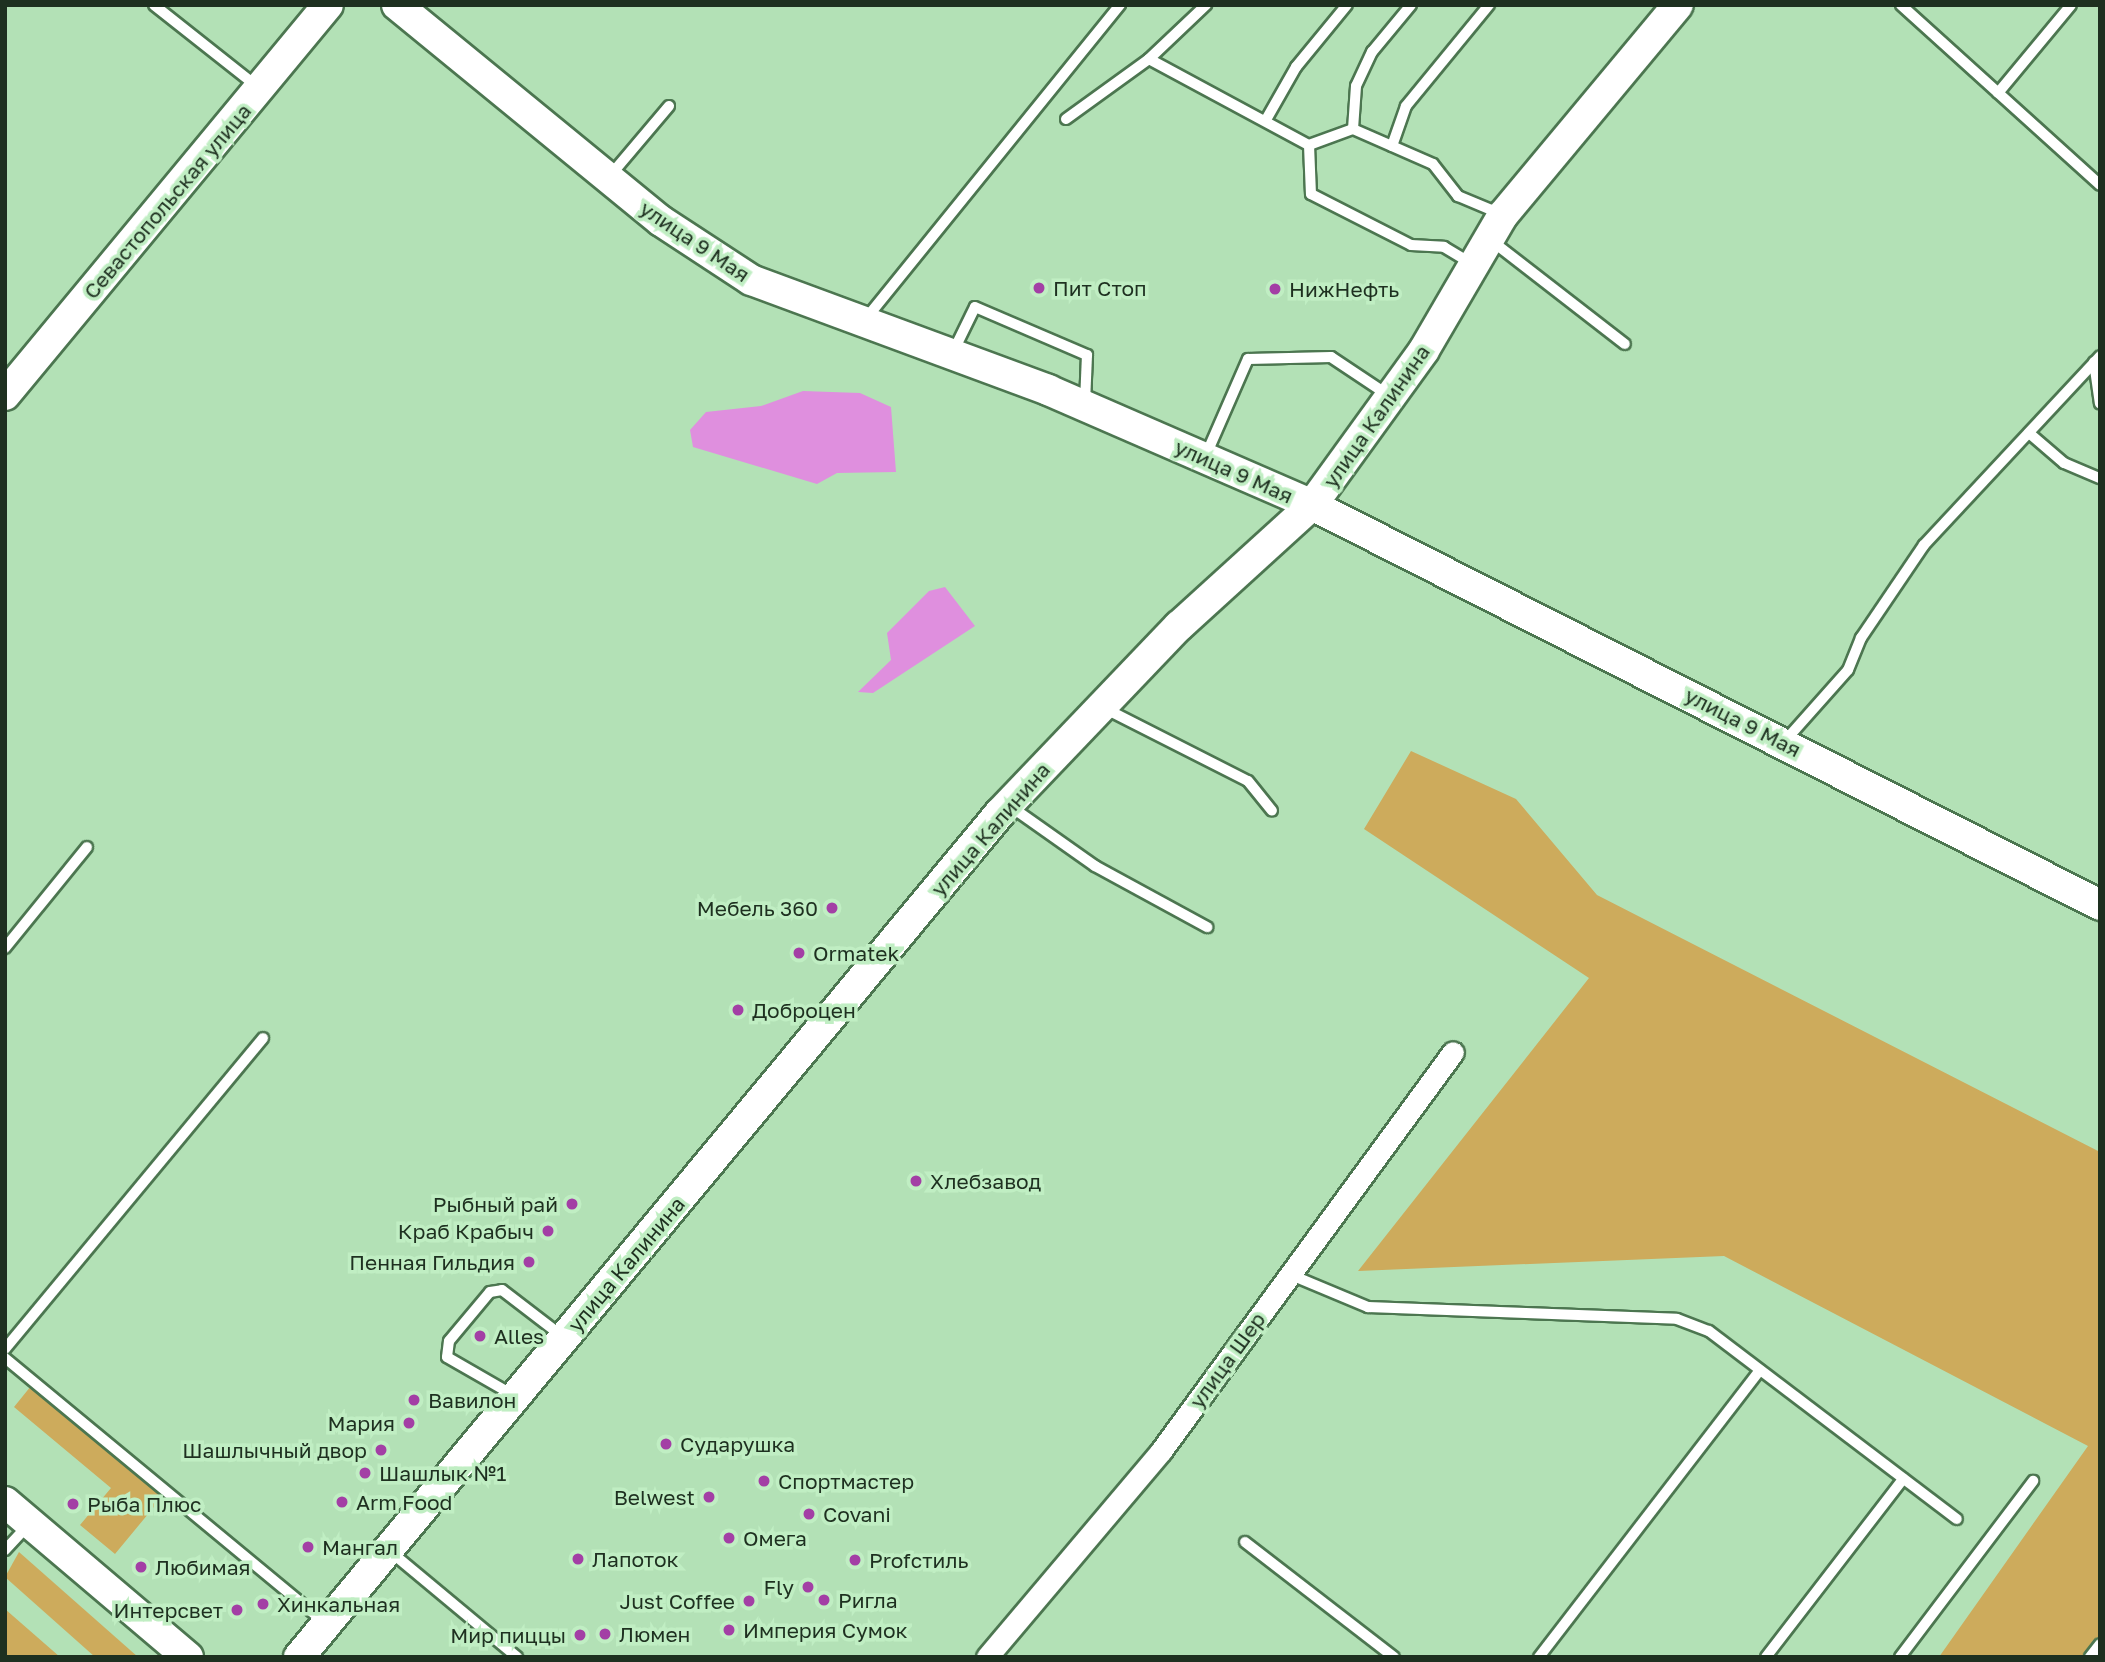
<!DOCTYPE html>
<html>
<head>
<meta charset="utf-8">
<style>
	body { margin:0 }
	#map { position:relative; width:2105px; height:1662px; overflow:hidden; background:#b3e1b6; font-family:"Golos Text",sans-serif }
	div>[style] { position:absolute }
	.green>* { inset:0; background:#cdab5c }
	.water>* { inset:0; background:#df8fde }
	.roads { filter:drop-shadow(2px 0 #4c7650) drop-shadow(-2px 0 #4c7650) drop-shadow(0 2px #4c7650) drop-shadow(0 -2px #4c7650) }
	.lane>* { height:10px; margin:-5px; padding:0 5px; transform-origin:5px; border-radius:5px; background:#fff }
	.street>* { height:21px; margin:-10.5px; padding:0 10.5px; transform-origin:10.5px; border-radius:10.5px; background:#fff }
	.secondary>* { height:30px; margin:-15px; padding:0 15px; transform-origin:15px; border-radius:15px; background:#fff }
	.dots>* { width:19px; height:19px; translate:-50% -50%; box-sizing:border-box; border:4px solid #c0eec3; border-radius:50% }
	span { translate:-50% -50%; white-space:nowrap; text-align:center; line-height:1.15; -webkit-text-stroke:7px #c0eec3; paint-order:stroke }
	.street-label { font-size:21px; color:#1e3020 }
	.poi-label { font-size:21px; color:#1e3020 }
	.left { translate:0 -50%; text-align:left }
	.right { translate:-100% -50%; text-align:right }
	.frame { position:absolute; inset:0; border:7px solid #1e3020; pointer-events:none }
</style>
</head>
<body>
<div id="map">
	<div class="green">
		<i style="clip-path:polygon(1411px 751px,1516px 799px,1597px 895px,2100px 1152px,2100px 1657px,1939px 1657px,2088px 1446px,1724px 1256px,1358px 1271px,1589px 978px,1364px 829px)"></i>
		<i style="clip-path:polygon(31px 1386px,163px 1496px,115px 1554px,80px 1525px,111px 1488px,14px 1407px)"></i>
		<i style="clip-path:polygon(19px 1552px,138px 1657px,95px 1657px,5px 1577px)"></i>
		<i style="clip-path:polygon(5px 1609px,60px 1657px,5px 1657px)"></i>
	</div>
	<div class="water">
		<i style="clip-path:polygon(803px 391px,860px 393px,891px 407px,896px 472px,837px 473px,817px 484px,693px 447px,690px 430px,706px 412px,761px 406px)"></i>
		<i style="clip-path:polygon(945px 587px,975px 626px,873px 693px,858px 692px,891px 660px,887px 633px,929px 591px)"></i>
	</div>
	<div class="roads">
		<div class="lane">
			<i style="left:154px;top:5px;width:132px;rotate:38.3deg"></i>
			<i style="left:1901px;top:5px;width:268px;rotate:42.1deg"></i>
			<i style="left:1149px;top:59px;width:182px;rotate:28.3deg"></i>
			<i style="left:1309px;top:145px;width:47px;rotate:-20deg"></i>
			<i style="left:1353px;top:129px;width:87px;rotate:23.6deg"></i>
			<i style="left:1433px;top:164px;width:41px;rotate:52deg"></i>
			<i style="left:1458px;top:196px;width:47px;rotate:22.7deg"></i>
			<i style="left:1998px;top:93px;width:114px;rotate:-50.3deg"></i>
			<i style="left:1267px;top:118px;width:59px;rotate:-60.4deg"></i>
			<i style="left:1296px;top:67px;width:80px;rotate:-50.6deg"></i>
			<i style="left:1066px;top:119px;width:102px;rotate:-35.9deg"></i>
			<i style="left:1149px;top:59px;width:79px;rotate:-43.5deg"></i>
			<i style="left:1353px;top:129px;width:43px;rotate:-86deg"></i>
			<i style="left:1356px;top:86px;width:38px;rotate:-65deg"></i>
			<i style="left:1372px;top:52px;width:61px;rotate:-50.3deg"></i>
			<i style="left:1309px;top:145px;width:49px;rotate:87.7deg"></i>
			<i style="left:1311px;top:194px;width:112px;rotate:27deg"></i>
			<i style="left:1411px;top:245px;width:33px;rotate:3deg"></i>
			<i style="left:1444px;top:247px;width:33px;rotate:31deg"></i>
			<i style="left:1392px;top:146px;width:42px;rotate:-70.7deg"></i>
			<i style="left:1406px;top:106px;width:131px;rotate:-50.6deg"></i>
			<i style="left:609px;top:177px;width:93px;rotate:-49.8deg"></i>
			<i style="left:1492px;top:241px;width:168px;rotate:37.8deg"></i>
			<i style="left:864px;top:321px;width:407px;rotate:-51deg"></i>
			<i style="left:952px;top:354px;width:52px;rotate:-63.9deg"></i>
			<i style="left:975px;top:307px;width:122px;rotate:23.2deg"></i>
			<i style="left:1087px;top:355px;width:48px;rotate:92.4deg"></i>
			<i style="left:2094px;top:362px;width:42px;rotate:81.9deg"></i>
			<i style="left:2029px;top:433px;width:46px;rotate:40.6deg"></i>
			<i style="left:2064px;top:463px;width:39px;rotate:23deg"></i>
			<i style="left:1206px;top:455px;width:105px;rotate:-66.4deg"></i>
			<i style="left:1248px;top:359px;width:83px;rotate:-1.4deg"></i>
			<i style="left:1331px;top:357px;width:69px;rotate:33.7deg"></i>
			<i style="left:1104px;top:708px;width:161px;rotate:26.9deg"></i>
			<i style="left:1248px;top:781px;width:38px;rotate:51deg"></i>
			<i style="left:1784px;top:742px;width:96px;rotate:-48.4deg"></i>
			<i style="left:1848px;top:670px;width:35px;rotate:-68deg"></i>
			<i style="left:1861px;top:638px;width:112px;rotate:-55.9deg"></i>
			<i style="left:1924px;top:545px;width:258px;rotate:-47deg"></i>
			<i style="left:1010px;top:806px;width:104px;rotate:35.2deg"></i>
			<i style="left:1095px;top:866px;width:128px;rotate:28.6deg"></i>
			<i style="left:5px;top:948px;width:130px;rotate:-50.9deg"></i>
			<i style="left:1289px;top:1274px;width:86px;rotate:22.7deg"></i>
			<i style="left:1368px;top:1307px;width:309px;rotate:2.2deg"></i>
			<i style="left:1677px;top:1319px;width:34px;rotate:21deg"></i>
			<i style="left:1709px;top:1331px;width:311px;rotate:37.2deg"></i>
			<i style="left:5px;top:1349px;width:404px;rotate:-50.3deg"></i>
			<i style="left:5px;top:1358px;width:414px;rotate:39.6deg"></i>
			<i style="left:513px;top:1395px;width:76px;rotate:-150.1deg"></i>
			<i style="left:447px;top:1357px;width:16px;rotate:-83deg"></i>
			<i style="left:449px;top:1341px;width:64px;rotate:-50.1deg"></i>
			<i style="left:490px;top:1292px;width:12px;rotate:-9deg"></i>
			<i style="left:502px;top:1290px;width:76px;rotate:37.5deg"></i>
			<i style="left:1245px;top:1542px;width:188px;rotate:37.7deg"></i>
			<i style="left:5px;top:1550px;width:35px;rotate:-47deg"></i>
			<i style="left:391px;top:1552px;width:164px;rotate:39.8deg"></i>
			<i style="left:1539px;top:1657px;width:362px;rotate:-52.4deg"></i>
			<i style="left:1766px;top:1657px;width:225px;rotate:-52.4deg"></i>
			<i style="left:1900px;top:1657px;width:221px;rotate:-52.9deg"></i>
			<i style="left:2090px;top:1657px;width:16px;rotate:-52deg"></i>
		</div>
		<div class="street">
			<i style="left:987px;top:1657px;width:270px;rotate:-49.8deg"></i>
			<i style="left:1161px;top:1451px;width:494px;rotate:-53.8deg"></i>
		</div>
		<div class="secondary">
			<i style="left:397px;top:5px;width:341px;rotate:39.3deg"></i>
			<i style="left:661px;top:221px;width:108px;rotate:33.2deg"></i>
			<i style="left:751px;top:280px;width:317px;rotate:20.3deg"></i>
			<i style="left:1048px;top:390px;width:288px;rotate:23.5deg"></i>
			<i style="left:1312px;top:505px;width:884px;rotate:26.91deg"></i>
			<i style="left:5px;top:395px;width:506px;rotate:-50.37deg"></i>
			<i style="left:5px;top:1502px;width:240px;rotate:40.3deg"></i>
			<i style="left:299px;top:1657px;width:1097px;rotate:-50.29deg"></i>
			<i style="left:1000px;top:813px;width:259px;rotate:-46.3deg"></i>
			<i style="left:1179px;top:626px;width:180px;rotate:-42.3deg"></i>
			<i style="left:1312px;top:505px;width:191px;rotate:-54.1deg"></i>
			<i style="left:1424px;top:350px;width:156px;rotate:-59.7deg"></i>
			<i style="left:1503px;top:215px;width:273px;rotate:-50.2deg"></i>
		</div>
	</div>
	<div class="dots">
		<i style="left:1039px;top:288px;background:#a33fa5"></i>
		<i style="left:1275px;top:289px;background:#a33fa5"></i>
		<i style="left:832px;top:908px;background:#a33fa5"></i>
		<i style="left:799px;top:953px;background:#a33fa5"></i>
		<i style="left:738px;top:1010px;background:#a33fa5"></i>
		<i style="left:916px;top:1181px;background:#a33fa5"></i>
		<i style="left:572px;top:1204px;background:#a33fa5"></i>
		<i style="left:548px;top:1231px;background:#a33fa5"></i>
		<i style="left:529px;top:1262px;background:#a33fa5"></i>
		<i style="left:480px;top:1336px;background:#a33fa5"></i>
		<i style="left:414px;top:1400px;background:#a33fa5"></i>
		<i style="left:409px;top:1423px;background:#a33fa5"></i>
		<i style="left:666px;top:1444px;background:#a33fa5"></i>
		<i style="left:381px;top:1450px;background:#a33fa5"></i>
		<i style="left:365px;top:1473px;background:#a33fa5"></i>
		<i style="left:764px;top:1481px;background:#a33fa5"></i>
		<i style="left:709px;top:1497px;background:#a33fa5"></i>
		<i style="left:342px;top:1502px;background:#a33fa5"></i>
		<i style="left:73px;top:1504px;background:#a33fa5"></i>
		<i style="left:809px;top:1514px;background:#a33fa5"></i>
		<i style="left:729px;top:1538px;background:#a33fa5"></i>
		<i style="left:308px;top:1547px;background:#a33fa5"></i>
		<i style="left:578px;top:1559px;background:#a33fa5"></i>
		<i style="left:855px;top:1560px;background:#a33fa5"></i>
		<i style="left:141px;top:1567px;background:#a33fa5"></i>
		<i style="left:808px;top:1587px;background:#a33fa5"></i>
		<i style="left:824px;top:1600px;background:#a33fa5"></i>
		<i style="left:749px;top:1601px;background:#a33fa5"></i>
		<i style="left:263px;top:1604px;background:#a33fa5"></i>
		<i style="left:237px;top:1610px;background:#a33fa5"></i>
		<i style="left:729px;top:1630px;background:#a33fa5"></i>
		<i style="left:605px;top:1634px;background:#a33fa5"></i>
		<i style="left:580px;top:1635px;background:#a33fa5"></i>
	</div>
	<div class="street-label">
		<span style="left:167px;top:201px;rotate:-50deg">Севастопольская улица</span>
		<span style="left:695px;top:241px;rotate:34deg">улица 9 Мая</span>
		<span style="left:1376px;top:416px;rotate:-55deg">улица Калинина</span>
		<span style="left:1234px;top:471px;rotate:24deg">улица 9 Мая</span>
		<span style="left:1743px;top:722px;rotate:27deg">улица 9 Мая</span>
		<span style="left:990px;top:829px;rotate:-49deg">улица Калинина</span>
		<span style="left:626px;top:1264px;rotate:-50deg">улица Калинина</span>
		<span style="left:1227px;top:1360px;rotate:-54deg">улица Шер</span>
	</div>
	<div class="poi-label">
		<span class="left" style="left:1053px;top:288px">Пит Стоп</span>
		<span class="left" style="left:1289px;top:289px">НижНефть</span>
		<span class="right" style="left:818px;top:908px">Мебель 360</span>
		<span class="left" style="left:813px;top:953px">Ormatek</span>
		<span class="left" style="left:752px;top:1010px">Доброцен</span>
		<span class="left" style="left:930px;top:1181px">Хлебзавод</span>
		<span class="right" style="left:558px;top:1204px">Рыбный рай</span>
		<span class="right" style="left:534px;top:1231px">Краб Крабыч</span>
		<span class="right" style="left:515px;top:1262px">Пенная Гильдия</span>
		<span class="left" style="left:494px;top:1336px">Alles</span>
		<span class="left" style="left:428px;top:1400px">Вавилон</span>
		<span class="right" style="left:395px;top:1423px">Мария</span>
		<span class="left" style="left:680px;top:1444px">Сударушка</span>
		<span class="right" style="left:367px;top:1450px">Шашлычный двор</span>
		<span class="left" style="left:379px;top:1473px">Шашлык №1</span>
		<span class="left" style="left:778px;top:1481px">Спортмастер</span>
		<span class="right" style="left:695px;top:1497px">Belwest</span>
		<span class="left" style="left:356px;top:1502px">Arm Food</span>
		<span class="left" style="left:87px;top:1504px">Рыба Плюс</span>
		<span class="left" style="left:823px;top:1514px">Covani</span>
		<span class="left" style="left:743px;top:1538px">Омега</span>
		<span class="left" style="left:322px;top:1547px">Мангал</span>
		<span class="left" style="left:592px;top:1559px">Лапоток</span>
		<span class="left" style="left:869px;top:1560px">Profстиль</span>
		<span class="left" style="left:155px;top:1567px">Любимая</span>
		<span class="right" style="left:794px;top:1587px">Fly</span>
		<span class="left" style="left:838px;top:1600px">Ригла</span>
		<span class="right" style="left:735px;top:1601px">Just Coffee</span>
		<span class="left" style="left:277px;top:1604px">Хинкальная</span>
		<span class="right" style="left:223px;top:1610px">Интерсвет</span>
		<span class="left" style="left:743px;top:1630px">Империя Сумок</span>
		<span class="left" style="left:619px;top:1634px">Люмен</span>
		<span class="right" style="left:566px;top:1635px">Мир пиццы</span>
	</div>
	<div class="frame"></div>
</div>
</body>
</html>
